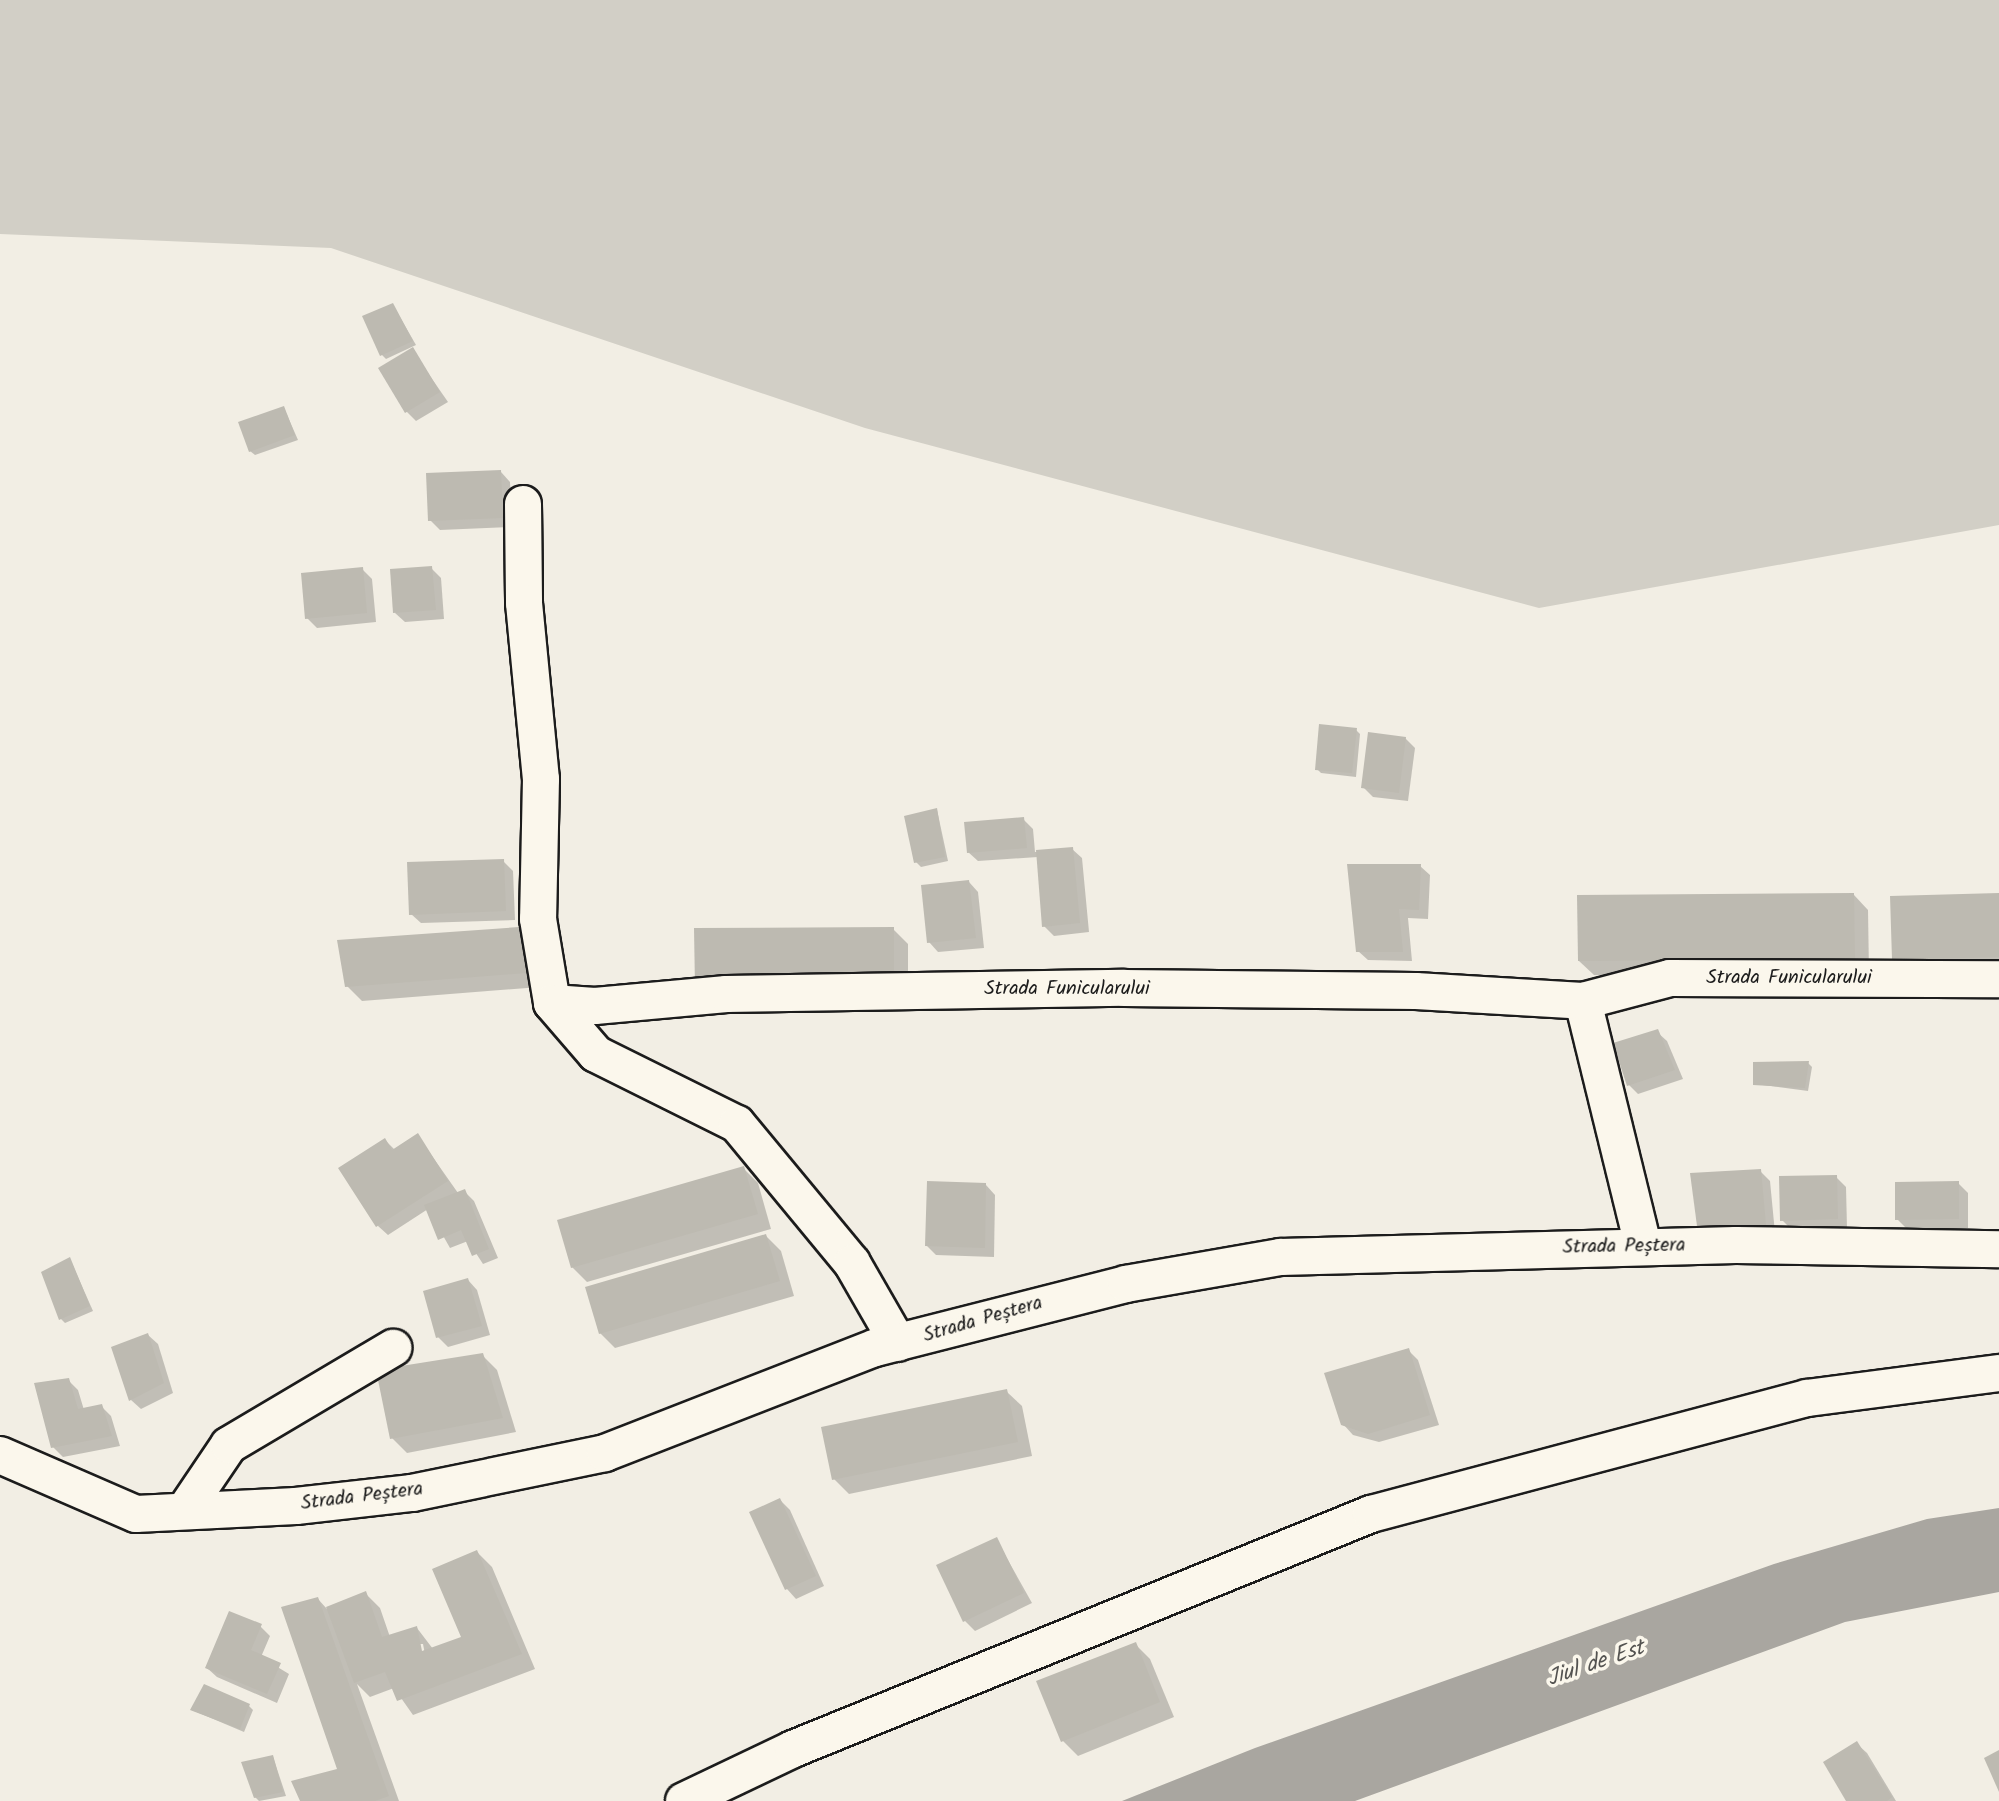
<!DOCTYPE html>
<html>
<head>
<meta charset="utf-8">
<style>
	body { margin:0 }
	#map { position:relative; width:1999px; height:1801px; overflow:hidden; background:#f2eee4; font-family:Kalam,sans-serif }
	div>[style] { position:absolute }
	.green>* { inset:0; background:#d2cfc6 }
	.water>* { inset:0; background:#a9a6a0 }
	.shadow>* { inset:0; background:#0003 }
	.building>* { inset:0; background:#bdbab1 }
	.roads { filter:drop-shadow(2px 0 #1c1c1c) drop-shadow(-2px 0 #1c1c1c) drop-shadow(0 2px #1c1c1c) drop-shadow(0 -2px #1c1c1c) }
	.street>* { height:36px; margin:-18px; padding:0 18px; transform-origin:18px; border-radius:18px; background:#fbf7ec }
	span { translate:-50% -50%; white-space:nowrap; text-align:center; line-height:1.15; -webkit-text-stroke:7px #fbf7ec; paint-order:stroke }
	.street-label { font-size:20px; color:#1c1c1c }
	.water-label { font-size:22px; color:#545351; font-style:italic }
</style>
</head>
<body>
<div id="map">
	<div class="green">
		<i style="clip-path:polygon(0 0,1999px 0,1999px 525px,1539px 608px,865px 428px,331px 248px,0 234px)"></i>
	</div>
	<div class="water">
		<i style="clip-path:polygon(1999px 1508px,1999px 1592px,1845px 1622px,1355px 1801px,1122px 1801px,1255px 1748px,1774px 1564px,1927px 1519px)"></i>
	</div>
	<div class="shadow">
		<i style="clip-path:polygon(393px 305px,416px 345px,386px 359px,381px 354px)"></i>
		<i style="clip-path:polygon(412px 350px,448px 402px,416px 421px,406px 411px)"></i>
		<i style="clip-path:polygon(284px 408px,298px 440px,255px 455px,250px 451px)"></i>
		<i style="clip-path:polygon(501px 472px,510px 482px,512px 527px,440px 530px,430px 520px)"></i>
		<i style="clip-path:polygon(431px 568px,441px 578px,444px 619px,405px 622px,395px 613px)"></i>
		<i style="clip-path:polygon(362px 569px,372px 579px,376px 622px,317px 628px,307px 618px)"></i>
		<i style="clip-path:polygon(1356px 730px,1360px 734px,1356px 777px,1321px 773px,1317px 769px)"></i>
		<i style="clip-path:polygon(1405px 738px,1415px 748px,1408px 801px,1373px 797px,1363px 787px)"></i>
		<i style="clip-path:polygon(937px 810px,948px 861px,921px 867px,916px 862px)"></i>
		<i style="clip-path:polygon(1023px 819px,1033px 829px,1035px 852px,1072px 849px,1082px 858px,1089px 932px,1054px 936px,1044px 926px,1038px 857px,978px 861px,968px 852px)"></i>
		<i style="clip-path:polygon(503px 861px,513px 871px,515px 920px,421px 923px,411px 914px)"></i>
		<i style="clip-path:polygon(1420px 866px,1430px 875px,1428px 919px,1408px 918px,1412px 961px,1368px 960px,1358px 951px)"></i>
		<i style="clip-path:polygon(969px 882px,978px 892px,984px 948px,938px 952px,929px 942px)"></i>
		<i style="clip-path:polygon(1854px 895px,1868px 910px,1869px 973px,1594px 975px,1579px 961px)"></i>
		<i style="clip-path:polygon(1999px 895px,1999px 972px,1909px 974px,1894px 959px)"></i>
		<i style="clip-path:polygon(519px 929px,534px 944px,540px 987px,362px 1001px,347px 986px)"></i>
		<i style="clip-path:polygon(893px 929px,908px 944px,908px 1001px,712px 1002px)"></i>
		<i style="clip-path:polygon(1657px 1032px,1667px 1041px,1683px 1079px,1638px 1094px,1629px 1085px)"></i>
		<i style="clip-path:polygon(1808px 1063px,1812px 1067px,1808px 1091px,1755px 1084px)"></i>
		<i style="clip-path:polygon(418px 1136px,458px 1193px,464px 1191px,474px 1201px,498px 1258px,483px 1264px,468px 1241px,450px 1248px,428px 1209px,388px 1235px,378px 1226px,385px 1140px,395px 1150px)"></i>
		<i style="clip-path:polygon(743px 1168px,758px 1183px,771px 1229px,587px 1282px,572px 1267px)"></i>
		<i style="clip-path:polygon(1760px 1171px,1770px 1181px,1775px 1233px,1709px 1235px,1699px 1225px)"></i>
		<i style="clip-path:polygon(1836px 1177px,1846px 1187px,1847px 1228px,1792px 1230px,1782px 1220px)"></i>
		<i style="clip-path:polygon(1958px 1183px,1968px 1193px,1968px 1228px,1907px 1229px,1897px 1219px)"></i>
		<i style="clip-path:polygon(986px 1185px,995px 1195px,994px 1257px,936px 1255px,927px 1246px)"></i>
		<i style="clip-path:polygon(766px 1236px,781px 1251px,794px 1296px,615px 1348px,600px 1333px)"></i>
		<i style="clip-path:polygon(70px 1259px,93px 1311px,65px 1323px,61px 1319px)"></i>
		<i style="clip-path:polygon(468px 1280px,477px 1290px,490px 1335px,448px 1347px,438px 1337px)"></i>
		<i style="clip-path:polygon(148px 1335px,158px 1344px,173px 1393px,141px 1409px,131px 1400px)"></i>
		<i style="clip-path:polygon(1408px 1350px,1418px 1360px,1439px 1425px,1379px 1442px,1353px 1435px,1343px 1424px)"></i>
		<i style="clip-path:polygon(482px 1355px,497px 1370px,516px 1432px,407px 1453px,392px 1438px)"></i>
		<i style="clip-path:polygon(68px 1380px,78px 1390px,84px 1410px,101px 1406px,111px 1416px,120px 1446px,63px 1457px,53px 1447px)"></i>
		<i style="clip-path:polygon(1007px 1392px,1022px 1406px,1032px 1456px,849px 1494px,834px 1479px)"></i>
		<i style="clip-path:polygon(780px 1500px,790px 1510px,824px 1586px,796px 1599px,787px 1589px)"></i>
		<i style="clip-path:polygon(996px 1539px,1032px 1603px,975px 1631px,965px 1621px)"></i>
		<i style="clip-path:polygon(evenodd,477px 1552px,492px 1567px,535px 1669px,413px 1715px,394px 1688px,370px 1697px,357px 1684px,399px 1801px,302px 1801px,340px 1770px,318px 1599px,327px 1609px,366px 1594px,380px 1608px,390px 1637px,417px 1628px,433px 1649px,463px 1638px,477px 1552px,419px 1644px,423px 1644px,426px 1660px,423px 1661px,419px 1644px)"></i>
		<i style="clip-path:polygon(260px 1626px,270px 1636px,261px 1657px,289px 1674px,277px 1703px,217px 1677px,207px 1668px)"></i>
		<i style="clip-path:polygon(1135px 1644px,1150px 1659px,1174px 1717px,1078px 1756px,1063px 1741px)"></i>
		<i style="clip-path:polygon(249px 1706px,253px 1710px,244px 1732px,192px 1710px)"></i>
		<i style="clip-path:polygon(1857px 1744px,1867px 1753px,1896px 1801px,1848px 1801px)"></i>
		<i style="clip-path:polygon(273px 1757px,286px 1796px,259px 1801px,255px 1797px)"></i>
	</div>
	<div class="building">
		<i style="clip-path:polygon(393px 303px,413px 341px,380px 356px,362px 316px)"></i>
		<i style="clip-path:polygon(413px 347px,440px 392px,405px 413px,378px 368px)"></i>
		<i style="clip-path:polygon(284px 406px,295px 435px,249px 452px,238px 422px)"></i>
		<i style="clip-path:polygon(501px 470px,503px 518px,428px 521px,426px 473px)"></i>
		<i style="clip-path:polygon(432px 566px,436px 610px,393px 613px,390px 569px)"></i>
		<i style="clip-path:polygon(363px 567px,367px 613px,305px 619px,301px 573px)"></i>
		<i style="clip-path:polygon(1319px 724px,1357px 728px,1352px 773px,1315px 770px)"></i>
		<i style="clip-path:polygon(1368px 732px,1406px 737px,1399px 793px,1361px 788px)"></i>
		<i style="clip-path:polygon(937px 808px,945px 857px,914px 863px,904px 816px)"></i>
		<i style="clip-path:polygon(1024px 817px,1027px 848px,967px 853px,964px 822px)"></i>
		<i style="clip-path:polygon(1073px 847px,1080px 923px,1042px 927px,1036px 850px)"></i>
		<i style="clip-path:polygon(504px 859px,506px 911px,409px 915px,407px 862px)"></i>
		<i style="clip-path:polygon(1347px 864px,1421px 864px,1419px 910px,1399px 909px,1403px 952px,1356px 952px)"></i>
		<i style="clip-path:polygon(969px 880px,976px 938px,927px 943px,921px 885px)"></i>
		<i style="clip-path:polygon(1854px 893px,1855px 959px,1578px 961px,1577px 895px)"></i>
		<i style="clip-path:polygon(1999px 893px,1999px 957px,1892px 960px,1890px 896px)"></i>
		<i style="clip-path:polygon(519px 927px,526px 973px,345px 987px,337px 940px)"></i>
		<i style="clip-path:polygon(894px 927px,894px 987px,695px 988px,694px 928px)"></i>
		<i style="clip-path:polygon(1658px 1029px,1675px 1070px,1627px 1086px,1613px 1043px)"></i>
		<i style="clip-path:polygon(1809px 1061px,1805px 1088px,1753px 1085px,1753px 1062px)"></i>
		<i style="clip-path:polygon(418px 1133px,448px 1181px,376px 1227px,338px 1168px,385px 1138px,392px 1150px)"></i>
		<i style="clip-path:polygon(744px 1166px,758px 1214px,571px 1268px,557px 1220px)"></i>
		<i style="clip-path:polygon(1761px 1169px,1766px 1225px,1697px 1226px,1690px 1173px)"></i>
		<i style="clip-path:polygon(1837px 1175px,1838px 1219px,1780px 1221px,1779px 1176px)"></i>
		<i style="clip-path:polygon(927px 1181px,986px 1183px,985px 1248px,925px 1246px)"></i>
		<i style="clip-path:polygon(1959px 1181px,1959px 1219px,1895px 1220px,1895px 1182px)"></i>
		<i style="clip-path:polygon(465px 1189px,489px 1249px,472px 1256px,461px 1230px,438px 1240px,424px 1205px)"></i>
		<i style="clip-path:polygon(766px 1234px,780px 1281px,599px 1334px,585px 1287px)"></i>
		<i style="clip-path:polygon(70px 1257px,90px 1306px,59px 1320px,41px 1272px)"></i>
		<i style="clip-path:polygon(468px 1278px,482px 1326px,436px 1338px,423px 1291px)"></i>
		<i style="clip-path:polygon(148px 1333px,164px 1383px,129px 1401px,111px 1347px)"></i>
		<i style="clip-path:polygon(1409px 1348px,1430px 1415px,1368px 1434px,1341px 1425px,1324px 1373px)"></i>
		<i style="clip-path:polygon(483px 1353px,503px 1418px,390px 1439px,376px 1370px)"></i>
		<i style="clip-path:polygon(69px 1378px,78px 1409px,102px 1404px,112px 1436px,51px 1448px,34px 1383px)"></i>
		<i style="clip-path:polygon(1007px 1389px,1018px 1442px,832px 1480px,821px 1427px)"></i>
		<i style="clip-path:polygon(780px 1498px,816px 1576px,785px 1590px,749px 1512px)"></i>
		<i style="clip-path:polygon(997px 1537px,1024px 1593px,963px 1622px,936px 1565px)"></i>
		<i style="clip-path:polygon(477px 1550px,522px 1654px,397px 1701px,385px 1672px,354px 1683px,326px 1607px,366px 1591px,382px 1637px,417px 1626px,422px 1651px,461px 1637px,432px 1569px)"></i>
		<i style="clip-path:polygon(318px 1597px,389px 1796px,375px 1801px,300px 1801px,291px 1781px,337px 1769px,281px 1607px)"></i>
		<i style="clip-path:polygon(229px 1611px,262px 1624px,251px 1650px,281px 1663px,267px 1694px,205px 1668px)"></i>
		<i style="clip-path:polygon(1136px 1642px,1160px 1702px,1061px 1742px,1036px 1681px)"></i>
		<i style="clip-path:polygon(204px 1684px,250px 1704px,240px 1729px,190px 1710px)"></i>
		<i style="clip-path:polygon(1857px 1741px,1892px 1797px,1887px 1801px,1846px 1801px,1823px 1762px)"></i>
		<i style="clip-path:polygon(1999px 1750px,1999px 1792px,1984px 1758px)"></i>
		<i style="clip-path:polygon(273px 1755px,283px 1792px,254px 1798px,241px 1762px)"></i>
	</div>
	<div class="roads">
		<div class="street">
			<i style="left:523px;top:504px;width:99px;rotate:89.4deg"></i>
			<i style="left:524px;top:603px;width:177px;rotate:84.5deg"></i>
			<i style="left:541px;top:779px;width:140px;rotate:91.2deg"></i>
			<i style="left:538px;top:919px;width:85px;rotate:80.5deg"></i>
			<i style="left:552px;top:1003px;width:67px;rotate:49.2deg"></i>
			<i style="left:596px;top:1054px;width:157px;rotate:26.4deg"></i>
			<i style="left:737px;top:1124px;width:180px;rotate:50.4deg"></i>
			<i style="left:852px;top:1263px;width:92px;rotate:60.1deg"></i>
			<i style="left:1583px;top:1001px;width:252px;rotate:76.2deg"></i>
			<i style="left:552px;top:1003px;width:43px;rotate:4deg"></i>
			<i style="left:595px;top:1006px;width:132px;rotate:-5.2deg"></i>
			<i style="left:726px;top:994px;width:398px;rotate:-0.9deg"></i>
			<i style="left:1124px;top:988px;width:292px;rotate:0.6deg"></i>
			<i style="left:1416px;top:991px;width:167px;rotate:3.4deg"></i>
			<i style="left:1583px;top:1001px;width:90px;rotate:-14.8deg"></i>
			<i style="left:1670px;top:978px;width:329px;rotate:0.2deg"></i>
			<i style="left:0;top:1455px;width:148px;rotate:23.5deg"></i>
			<i style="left:136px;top:1514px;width:160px;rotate:-2.9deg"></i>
			<i style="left:296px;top:1506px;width:117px;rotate:-6.4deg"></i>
			<i style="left:412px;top:1493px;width:197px;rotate:-11.7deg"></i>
			<i style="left:605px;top:1453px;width:290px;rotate:-21.3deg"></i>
			<i style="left:875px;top:1348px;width:259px;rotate:-14.3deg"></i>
			<i style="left:1126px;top:1284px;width:156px;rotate:-9.9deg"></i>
			<i style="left:1280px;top:1257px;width:456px;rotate:-1.5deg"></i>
			<i style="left:1736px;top:1245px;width:263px;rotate:0.9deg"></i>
			<i style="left:185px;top:1510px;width:78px;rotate:-55.9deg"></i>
			<i style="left:229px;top:1445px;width:191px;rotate:-30.6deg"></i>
			<i style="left:684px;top:1801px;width:121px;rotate:-25.5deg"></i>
			<i style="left:793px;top:1749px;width:624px;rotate:-22.13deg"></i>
			<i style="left:1371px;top:1514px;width:451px;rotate:-14.9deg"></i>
			<i style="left:1807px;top:1398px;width:194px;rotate:-7.4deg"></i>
		</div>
	</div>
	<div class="street-label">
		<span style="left:1789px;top:978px">Strada Funicularului</span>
		<span style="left:1067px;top:989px">Strada Funicularului</span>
		<span style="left:1624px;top:1247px;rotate:-1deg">Strada Peștera</span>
		<span style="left:983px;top:1320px;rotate:-16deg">Strada Peștera</span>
		<span style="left:362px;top:1497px;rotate:-7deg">Strada Peștera</span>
	</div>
	<div class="water-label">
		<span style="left:1596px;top:1664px;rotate:-19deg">Jiul de Est</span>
	</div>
</div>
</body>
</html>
